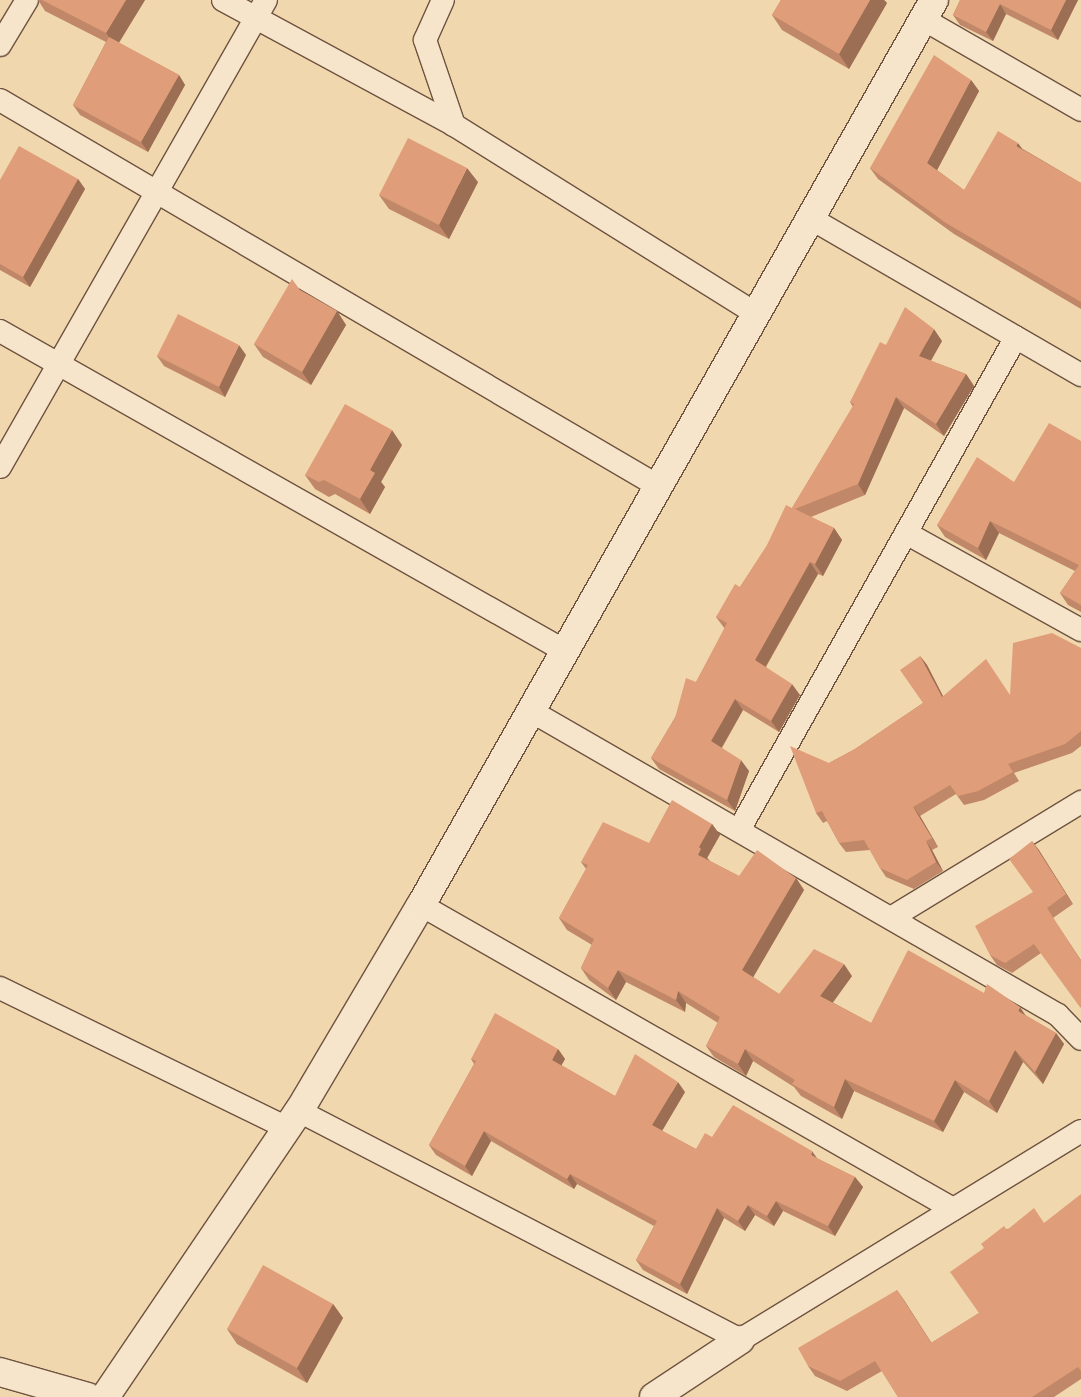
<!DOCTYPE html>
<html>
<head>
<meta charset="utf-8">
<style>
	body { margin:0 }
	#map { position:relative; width:1081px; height:1397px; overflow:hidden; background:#f1d7ae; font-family:"Gentium Book Plus",serif }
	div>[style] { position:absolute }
	.roads { filter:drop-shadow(1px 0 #6e5340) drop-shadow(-1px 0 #6e5340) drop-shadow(0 1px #6e5340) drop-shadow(0 -1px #6e5340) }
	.minor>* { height:22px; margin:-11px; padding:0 11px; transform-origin:11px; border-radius:11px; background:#f6e5ca }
	.tertiary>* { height:28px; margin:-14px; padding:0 14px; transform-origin:14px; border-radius:14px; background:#f6e5ca }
	.wall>* { inset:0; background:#c08868 }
	.shaded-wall>* { inset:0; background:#9c6f55 }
	.building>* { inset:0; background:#df9e79 }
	span { translate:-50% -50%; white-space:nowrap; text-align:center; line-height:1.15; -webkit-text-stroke:4.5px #f6e5ca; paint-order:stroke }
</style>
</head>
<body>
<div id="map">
	<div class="roads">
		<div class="minor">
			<i style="left:223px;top:0;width:263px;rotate:28.4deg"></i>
			<i style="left:454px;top:125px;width:356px;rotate:32deg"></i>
			<i style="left:443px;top:0;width:44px;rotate:114.2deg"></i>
			<i style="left:425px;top:40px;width:90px;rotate:71.2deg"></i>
			<i style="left:923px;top:19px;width:182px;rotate:29.9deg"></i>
			<i style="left:0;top:45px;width:52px;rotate:-59deg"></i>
			<i style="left:0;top:100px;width:763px;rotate:30.4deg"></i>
			<i style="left:810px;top:218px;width:313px;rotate:30.1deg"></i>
			<i style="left:0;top:331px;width:649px;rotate:29.53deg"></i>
			<i style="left:0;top:467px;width:537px;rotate:-60.33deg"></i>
			<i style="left:906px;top:533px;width:200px;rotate:29deg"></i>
			<i style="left:531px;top:711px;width:608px;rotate:29.98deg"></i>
			<i style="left:1058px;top:1015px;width:33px;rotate:46deg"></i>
			<i style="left:739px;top:830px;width:565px;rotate:-60.67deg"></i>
			<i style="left:421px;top:905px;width:613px;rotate:29.74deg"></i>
			<i style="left:891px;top:918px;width:223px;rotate:-31.4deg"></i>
			<i style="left:0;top:988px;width:319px;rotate:26deg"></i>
			<i style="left:299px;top:1111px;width:497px;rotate:27.4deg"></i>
			<i style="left:740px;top:1340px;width:400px;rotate:-31.5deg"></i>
		</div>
		<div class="tertiary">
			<i style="left:0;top:1372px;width:91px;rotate:15.9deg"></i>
			<i style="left:105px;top:1397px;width:346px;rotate:-55.9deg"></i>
			<i style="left:299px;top:1111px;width:239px;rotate:-59.4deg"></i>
			<i style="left:421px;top:905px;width:1040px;rotate:-60.45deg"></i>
			<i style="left:654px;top:1397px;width:103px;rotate:-33.5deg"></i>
		</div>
	</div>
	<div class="wall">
		<i style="clip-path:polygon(38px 0,145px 0,119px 43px,179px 75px,185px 85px,148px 152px,80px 115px,73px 105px,106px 42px,45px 11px)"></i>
		<i style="clip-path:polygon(781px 0,884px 0,887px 3px,849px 69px,782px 30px,772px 15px)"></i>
		<i style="clip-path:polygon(960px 0,1078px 0,1058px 40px,1006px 14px,993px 41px,960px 25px,953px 15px)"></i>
		<i style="clip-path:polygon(971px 80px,979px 91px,937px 170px,964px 190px,1023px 149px,1081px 183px,1081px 309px,954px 234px,878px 179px,870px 168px)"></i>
		<i style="clip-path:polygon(78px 179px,85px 189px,30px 287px,0 270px,0 180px)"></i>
		<i style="clip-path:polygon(478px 182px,449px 239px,389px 209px,379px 195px)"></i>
		<i style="clip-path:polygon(300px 290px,337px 311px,346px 325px,311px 385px,263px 357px,254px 344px)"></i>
		<i style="clip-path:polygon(942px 341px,931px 361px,966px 374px,974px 386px,944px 436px,904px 408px,865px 495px,811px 517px,834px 528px,842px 540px,823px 576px,818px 574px,766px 667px,800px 695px,779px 732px,743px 710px,722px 748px,749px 771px,735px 811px,659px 769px,651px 758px,696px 682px,725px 629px,716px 617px,740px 587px,792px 508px,853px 407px,850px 402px,886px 345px)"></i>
		<i style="clip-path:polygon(246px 355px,225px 397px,164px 366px,157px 356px)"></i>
		<i style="clip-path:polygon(1081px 441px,1081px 612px,1068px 605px,1060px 593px,1075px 571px,999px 533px,986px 560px,945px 537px,937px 525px,1014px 482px)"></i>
		<i style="clip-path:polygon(402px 445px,381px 482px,385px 487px,370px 514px,335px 494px,329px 497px,315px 489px,305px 475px)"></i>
		<i style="clip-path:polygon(1081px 648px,1081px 746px,1072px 753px,1014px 773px,1019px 781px,984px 800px,964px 805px,956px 794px,920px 816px,938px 847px,932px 850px,943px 871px,914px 889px,886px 877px,880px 868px,870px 850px,846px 852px,839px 843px,827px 821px,823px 823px,816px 813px,829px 763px,855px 749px,923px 703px,920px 656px,927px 665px,943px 696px,1010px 695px)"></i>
		<i style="clip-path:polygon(712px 824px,720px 835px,707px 858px,710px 861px,739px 876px,796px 878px,804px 890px,753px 977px,779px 994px,852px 976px,832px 1002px,871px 1023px,984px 993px,1025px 1015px,1056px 1033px,1064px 1044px,1043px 1084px,1023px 1062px,997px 1113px,964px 1092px,943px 1132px,854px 1091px,842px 1119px,801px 1096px,794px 1087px,753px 1061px,746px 1076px,714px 1057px,706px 1046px,718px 1023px,686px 1003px,685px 1012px,626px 982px,616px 1000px,589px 980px,581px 968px,592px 945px,567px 930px,559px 918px,586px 869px,581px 862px,649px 843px)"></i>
		<i style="clip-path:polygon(1032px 841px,1073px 904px,1053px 918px,1081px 960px,1081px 1008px,1041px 953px,1012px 973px,997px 965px,990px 955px,1033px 892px)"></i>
		<i style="clip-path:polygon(558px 1049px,565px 1059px,561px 1065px,615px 1096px,685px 1092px,662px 1131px,696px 1149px,712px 1137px,818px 1159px,855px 1177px,863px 1187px,835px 1236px,783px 1211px,774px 1226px,755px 1215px,745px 1231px,724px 1218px,687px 1294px,643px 1270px,636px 1260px,654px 1226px,577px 1184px,574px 1189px,491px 1141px,472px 1176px,436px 1155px,429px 1145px,474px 1064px,471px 1059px)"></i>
		<i style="clip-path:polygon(1081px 1195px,1081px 1379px,1054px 1397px,898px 1397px,882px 1371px,847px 1391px,815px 1376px,808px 1366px,897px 1290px,931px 1343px,979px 1313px,984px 1248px,1007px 1229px,1045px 1223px)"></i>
		<i style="clip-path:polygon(333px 1304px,343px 1318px,307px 1383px,237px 1344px,227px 1329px)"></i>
	</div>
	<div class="shaded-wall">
		<i style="clip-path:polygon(126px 0,145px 0,116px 47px,106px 33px)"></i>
		<i style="clip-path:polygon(870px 0,884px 0,887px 3px,849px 69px,839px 54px)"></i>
		<i style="clip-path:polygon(1066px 0,1078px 0,1058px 40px,1051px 30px)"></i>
		<i style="clip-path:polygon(1000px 4px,1006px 14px,993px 41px,986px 32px)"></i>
		<i style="clip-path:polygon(179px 75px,185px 85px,148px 152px,141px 142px)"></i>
		<i style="clip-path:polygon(971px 80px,979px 91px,935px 174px,927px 163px)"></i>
		<i style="clip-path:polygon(1018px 143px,1026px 154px,1016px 146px)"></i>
		<i style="clip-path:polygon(467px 168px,478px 182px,449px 239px,439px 225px)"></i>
		<i style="clip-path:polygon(78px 179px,85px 189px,30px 287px,23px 277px)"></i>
		<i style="clip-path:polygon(337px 311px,346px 325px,311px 385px,302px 372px)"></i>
		<i style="clip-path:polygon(934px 329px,942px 341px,927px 367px,919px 356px)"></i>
		<i style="clip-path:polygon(239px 345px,246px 355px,225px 397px,219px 387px)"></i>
		<i style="clip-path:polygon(966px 374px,974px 386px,944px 436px,936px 424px)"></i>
		<i style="clip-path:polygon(896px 397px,904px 408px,865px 495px,858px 484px)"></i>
		<i style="clip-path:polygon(392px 430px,402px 445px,381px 482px,385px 487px,370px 514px,360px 499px,370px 470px)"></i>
		<i style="clip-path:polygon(990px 521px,999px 533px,986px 560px,978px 548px)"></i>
		<i style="clip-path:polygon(834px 528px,842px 540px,823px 576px,815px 564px)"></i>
		<i style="clip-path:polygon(810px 562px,818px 574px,763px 671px,755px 660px)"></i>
		<i style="clip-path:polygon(920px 656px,927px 665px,948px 706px,942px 697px)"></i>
		<i style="clip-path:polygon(792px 684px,800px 695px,779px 732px,771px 721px)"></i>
		<i style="clip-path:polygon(735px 699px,743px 710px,719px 752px,711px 741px)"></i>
		<i style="clip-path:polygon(741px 760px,749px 771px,735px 811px,727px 800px)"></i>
		<i style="clip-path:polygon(913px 807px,920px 816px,938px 847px,932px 838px)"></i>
		<i style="clip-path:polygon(712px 824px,720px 835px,707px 858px,710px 861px,698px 855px,699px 847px)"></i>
		<i style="clip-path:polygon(926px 841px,932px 850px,943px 871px,936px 862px)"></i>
		<i style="clip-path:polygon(1032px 841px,1039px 850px,1073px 904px,1066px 894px)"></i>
		<i style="clip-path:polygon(796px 878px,804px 890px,751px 981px,742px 970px)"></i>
		<i style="clip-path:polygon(844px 964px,852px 976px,829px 1008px,820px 996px)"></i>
		<i style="clip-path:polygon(618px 970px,626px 982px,616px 1000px,608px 988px)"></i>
		<i style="clip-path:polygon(678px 991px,686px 1003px,685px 1012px,676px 1000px)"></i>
		<i style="clip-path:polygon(1020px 1007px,1028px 1019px,1018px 1011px)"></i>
		<i style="clip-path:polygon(1056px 1033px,1064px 1044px,1043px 1084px,1035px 1072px)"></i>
		<i style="clip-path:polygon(558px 1049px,565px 1059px,559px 1070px,552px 1060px)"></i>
		<i style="clip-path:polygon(745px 1049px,753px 1061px,746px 1076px,738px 1064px)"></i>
		<i style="clip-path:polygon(1015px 1050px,1023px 1062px,997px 1113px,989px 1101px)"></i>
		<i style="clip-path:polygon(845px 1079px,854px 1091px,842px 1119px,834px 1107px)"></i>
		<i style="clip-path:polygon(955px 1080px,964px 1092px,943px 1132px,934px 1121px)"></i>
		<i style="clip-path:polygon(678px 1082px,685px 1092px,659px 1136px,652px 1125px)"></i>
		<i style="clip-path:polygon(484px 1131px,491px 1141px,472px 1176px,465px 1166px)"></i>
		<i style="clip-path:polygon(812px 1151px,819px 1161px,811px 1155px)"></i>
		<i style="clip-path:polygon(570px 1174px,577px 1184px,574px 1189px,567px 1179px)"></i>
		<i style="clip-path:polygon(855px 1177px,863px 1187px,835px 1236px,828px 1226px)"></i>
		<i style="clip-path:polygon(776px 1201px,783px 1211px,774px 1226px,767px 1216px)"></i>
		<i style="clip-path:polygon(748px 1205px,755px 1215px,745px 1231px,738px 1221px)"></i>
		<i style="clip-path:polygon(717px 1208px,724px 1218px,687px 1294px,680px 1284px)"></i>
		<i style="clip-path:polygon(897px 1290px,904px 1300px,938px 1353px,931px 1343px)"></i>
		<i style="clip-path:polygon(333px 1304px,343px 1318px,307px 1383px,297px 1368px)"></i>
	</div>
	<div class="building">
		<i style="clip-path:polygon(42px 0,126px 0,106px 33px)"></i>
		<i style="clip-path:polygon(781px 0,870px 0,839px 54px,772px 15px)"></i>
		<i style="clip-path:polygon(960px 0,1066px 0,1051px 30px,1000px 4px,986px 32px,953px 15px)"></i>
		<i style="clip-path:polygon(109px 37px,179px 75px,141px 142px,73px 105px)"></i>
		<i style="clip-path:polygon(934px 55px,971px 80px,927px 163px,964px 190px,998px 131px,1018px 143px,1016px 146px,1081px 183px,1081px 302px,946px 223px,870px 168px)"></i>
		<i style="clip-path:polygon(408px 138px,467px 168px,439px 225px,379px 195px)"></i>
		<i style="clip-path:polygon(19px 146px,78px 179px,23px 277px,0 264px,0 180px)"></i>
		<i style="clip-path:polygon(292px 279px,300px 290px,337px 311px,302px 372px,254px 344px)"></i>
		<i style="clip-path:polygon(905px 307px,934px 329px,919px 356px,966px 374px,936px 424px,896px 397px,858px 484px,795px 509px,834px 528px,815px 564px,810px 562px,755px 660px,792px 684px,771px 721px,735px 699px,711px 741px,741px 760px,727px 800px,651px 758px,675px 718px,686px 678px,696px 682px,727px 623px,716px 617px,735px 584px,740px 587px,767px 545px,786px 505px,792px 508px,854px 404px,850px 402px,880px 342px,886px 345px)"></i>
		<i style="clip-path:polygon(178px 314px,239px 345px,219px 387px,157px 356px)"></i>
		<i style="clip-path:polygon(345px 404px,392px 430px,370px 470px,375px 473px,360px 499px,324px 480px,319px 482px,305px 475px)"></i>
		<i style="clip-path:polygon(1049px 423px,1081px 441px,1081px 605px,1060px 593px,1079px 565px,990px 521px,978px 548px,937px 525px,977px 457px,1014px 482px)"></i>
		<i style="clip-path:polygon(1052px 633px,1081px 648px,1081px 731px,1065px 744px,1008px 764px,1013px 772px,978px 791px,958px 796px,950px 785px,913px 807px,932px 838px,926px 841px,936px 862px,907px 880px,880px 868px,864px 840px,839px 843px,822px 811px,816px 813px,790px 746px,829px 763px,855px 749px,923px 703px,900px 670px,920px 656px,942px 697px,986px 659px,1010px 695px,1013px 643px)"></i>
		<i style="clip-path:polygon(672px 800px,712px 824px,699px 847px,701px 849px,698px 855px,739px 876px,757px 850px,796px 878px,742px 970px,779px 994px,814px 949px,844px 964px,820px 996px,871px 1023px,908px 950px,984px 993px,987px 984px,1020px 1007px,1018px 1011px,1056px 1033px,1035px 1072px,1015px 1050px,989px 1101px,955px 1080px,934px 1121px,845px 1079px,834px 1107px,792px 1084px,795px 1080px,745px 1049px,738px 1064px,706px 1046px,720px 1017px,678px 991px,676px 1000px,618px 970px,608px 988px,581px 968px,594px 939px,559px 918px,588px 865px,581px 862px,603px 822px,649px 843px)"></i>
		<i style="clip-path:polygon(1032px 841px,1066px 894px,1047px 908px,1081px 961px,1081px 1006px,1080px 1007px,1034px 944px,1005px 963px,990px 955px,975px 926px,1033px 892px,1009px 859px)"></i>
		<i style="clip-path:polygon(495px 1013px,558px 1049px,552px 1060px,615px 1096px,635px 1054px,678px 1082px,652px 1125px,696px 1149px,705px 1133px,712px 1137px,733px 1105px,812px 1151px,811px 1155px,855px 1177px,828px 1226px,776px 1201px,767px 1216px,748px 1205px,738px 1221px,717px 1208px,680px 1284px,636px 1260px,657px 1221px,570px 1174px,567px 1179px,484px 1131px,465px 1166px,429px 1145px,476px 1061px,471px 1059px)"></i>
		<i style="clip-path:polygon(1081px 1194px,1081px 1371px,1078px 1367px,1032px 1397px,898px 1397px,875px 1361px,840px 1381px,808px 1366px,798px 1348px,897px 1290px,931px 1343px,979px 1313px,950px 1272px,984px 1248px,981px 1244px,1004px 1226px,1007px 1230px,1034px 1208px,1044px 1223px)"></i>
		<i style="clip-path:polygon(263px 1265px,333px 1304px,297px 1368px,227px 1329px)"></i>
	</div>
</div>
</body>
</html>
